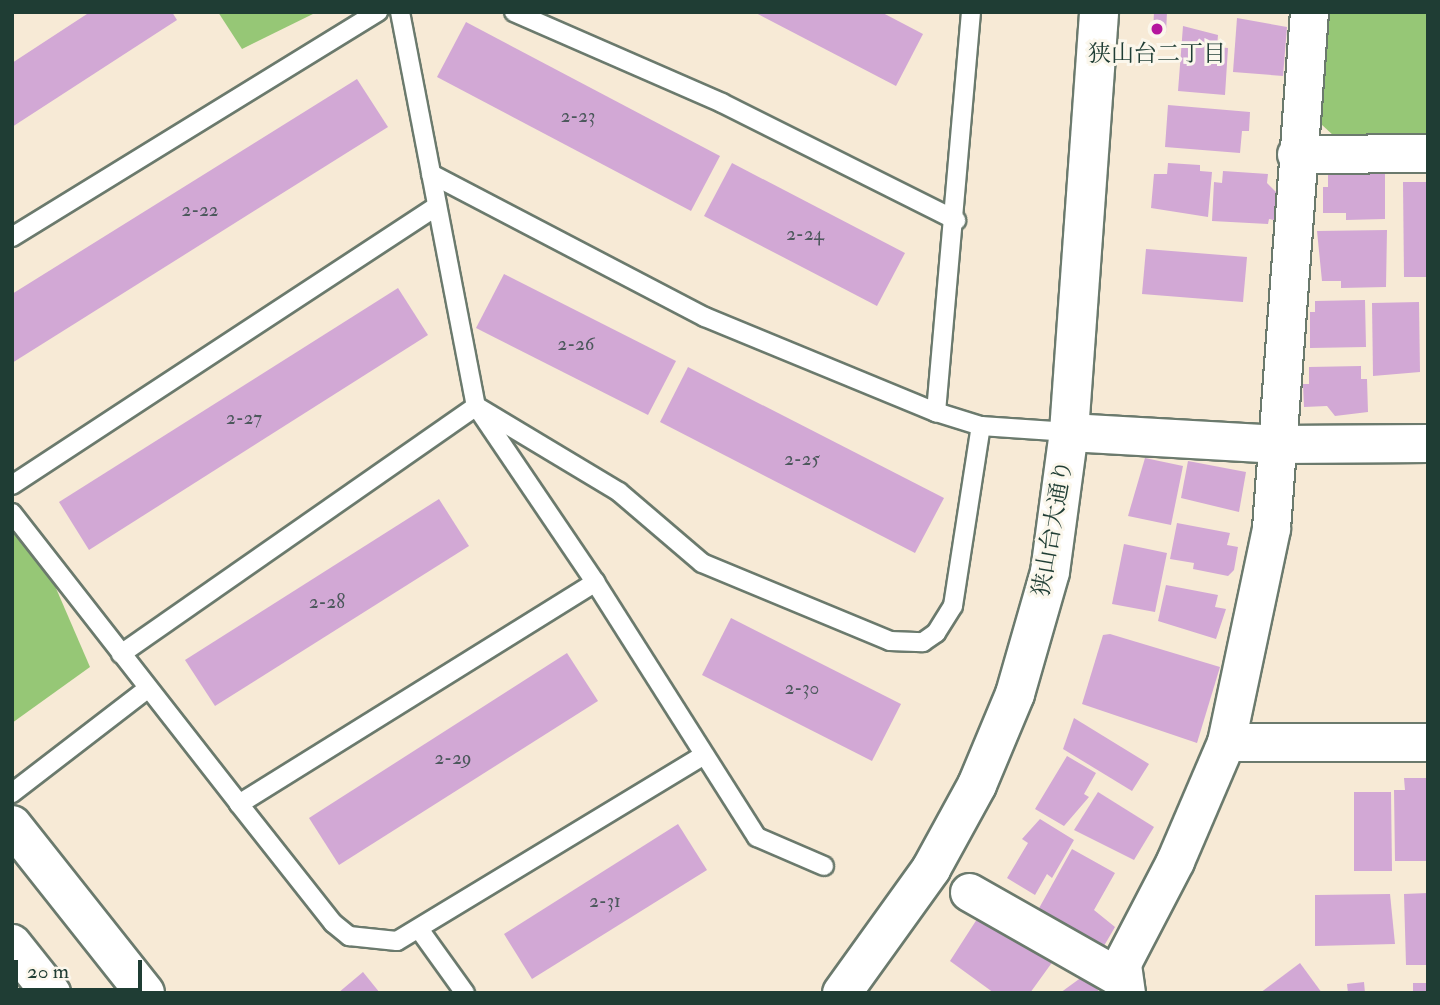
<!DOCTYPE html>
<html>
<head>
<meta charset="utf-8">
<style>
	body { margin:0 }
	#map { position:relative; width:1440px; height:1005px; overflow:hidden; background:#f7ead6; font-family:"IM FELL Double Pica","Noto Serif JP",serif }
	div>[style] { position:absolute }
	.green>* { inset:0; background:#96c776 }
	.building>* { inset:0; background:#d2a8d5 }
	.roads { filter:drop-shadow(2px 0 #6b7a6d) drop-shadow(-2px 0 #6b7a6d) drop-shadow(0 2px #6b7a6d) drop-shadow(0 -2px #6b7a6d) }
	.lane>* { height:18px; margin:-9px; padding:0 9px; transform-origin:9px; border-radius:9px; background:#fff }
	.street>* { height:37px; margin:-18.5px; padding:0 18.5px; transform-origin:18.5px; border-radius:18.5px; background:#fff }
	.secondary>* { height:38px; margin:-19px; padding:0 19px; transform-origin:19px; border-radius:19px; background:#fff }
	.dots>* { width:19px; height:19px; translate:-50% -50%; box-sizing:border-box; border:4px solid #fbf7ec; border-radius:50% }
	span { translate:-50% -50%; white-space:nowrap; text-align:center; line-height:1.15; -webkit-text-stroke:6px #fbf7ec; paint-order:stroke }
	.number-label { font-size:19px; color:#4c585c }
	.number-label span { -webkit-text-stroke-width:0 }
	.poi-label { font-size:23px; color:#1f3d34 }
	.street-label { font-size:23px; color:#1f3d34 }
	.frame { position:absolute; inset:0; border:14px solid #1f3d34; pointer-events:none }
	.scale { position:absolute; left:14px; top:960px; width:128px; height:32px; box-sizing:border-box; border:4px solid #1f3d34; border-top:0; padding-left:9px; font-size:21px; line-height:24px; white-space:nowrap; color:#1f3d34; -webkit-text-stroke:5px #fbf7ec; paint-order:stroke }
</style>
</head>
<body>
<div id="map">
	<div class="green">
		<i style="clip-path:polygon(218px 12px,317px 12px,242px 49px)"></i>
		<i style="clip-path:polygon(1328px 12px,1428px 12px,1428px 134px,1334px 136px,1321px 124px)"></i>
		<i style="clip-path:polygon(12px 530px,52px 579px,90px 667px,12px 723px)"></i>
	</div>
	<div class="building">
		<i style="clip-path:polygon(90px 12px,172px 12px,177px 20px,12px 127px,12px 63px)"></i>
		<i style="clip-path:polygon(754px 12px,881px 12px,923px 34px,896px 86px)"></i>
		<i style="clip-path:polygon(1154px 12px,1167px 12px,1166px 33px,1153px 33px)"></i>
		<i style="clip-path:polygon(1237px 18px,1287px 27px,1283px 76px,1233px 72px)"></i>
		<i style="clip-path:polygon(466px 22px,720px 156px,691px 211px,437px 77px)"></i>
		<i style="clip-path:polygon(1183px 26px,1218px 35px,1217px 47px,1228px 48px,1225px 95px,1178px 91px)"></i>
		<i style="clip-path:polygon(357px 79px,388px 127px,12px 363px,12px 294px)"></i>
		<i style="clip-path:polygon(1168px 105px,1250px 112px,1249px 131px,1242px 131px,1240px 153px,1165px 147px)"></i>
		<i style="clip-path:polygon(732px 163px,905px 253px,877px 306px,704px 216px)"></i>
		<i style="clip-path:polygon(1168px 163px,1200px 165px,1200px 171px,1212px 172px,1208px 217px,1151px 208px,1154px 174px,1167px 174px)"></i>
		<i style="clip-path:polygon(1223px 171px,1268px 174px,1267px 183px,1276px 192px,1274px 220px,1269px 219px,1268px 224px,1212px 221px,1214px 182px,1222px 183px)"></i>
		<i style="clip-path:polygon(1328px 172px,1385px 172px,1385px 219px,1346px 220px,1346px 213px,1323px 213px,1323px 187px,1328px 187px)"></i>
		<i style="clip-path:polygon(1403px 182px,1428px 182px,1428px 277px,1404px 277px)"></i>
		<i style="clip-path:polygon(1387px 230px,1386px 287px,1341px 288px,1341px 281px,1322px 281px,1317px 231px)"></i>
		<i style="clip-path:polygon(1146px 249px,1247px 257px,1243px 302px,1142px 294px)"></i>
		<i style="clip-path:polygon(504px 274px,676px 361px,648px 415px,476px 328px)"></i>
		<i style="clip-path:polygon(398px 288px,428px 335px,89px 550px,59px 502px)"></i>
		<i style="clip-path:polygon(1365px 300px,1366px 347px,1310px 348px,1310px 312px,1315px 312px,1315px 301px)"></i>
		<i style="clip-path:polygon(1419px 302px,1420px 372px,1373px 376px,1372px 303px)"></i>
		<i style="clip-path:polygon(1361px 366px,1361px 379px,1367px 379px,1368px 412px,1335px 416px,1327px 406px,1304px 407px,1303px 384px,1309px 384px,1309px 367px)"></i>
		<i style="clip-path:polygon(688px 367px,944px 498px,915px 553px,660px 422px)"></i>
		<i style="clip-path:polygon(1145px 458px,1183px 466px,1171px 525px,1128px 516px)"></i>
		<i style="clip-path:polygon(1188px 461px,1246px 472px,1239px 512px,1181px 498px)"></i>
		<i style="clip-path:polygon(439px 499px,469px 546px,215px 706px,185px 660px)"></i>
		<i style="clip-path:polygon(1177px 523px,1230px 533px,1227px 545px,1238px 547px,1234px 570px,1228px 576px,1193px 569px,1194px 563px,1170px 559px)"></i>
		<i style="clip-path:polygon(1124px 544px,1167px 553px,1155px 612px,1112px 604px)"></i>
		<i style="clip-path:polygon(1166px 585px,1218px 595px,1215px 607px,1226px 609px,1216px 639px,1158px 621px)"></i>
		<i style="clip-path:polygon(731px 618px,901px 704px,872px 761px,702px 675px)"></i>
		<i style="clip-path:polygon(1110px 634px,1220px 667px,1197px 743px,1082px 704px,1103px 635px)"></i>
		<i style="clip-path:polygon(567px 653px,598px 701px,339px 865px,309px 818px)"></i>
		<i style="clip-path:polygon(1074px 718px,1149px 764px,1132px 791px,1063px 749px)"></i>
		<i style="clip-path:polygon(1067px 756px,1096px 773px,1084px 794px,1089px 797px,1064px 826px,1035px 809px)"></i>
		<i style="clip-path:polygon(1404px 778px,1428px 778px,1428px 861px,1395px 861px,1394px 790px,1405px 790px)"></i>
		<i style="clip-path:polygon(1098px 792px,1154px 827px,1134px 860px,1074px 830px)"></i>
		<i style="clip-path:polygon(1354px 792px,1391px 792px,1392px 871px,1354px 871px)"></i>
		<i style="clip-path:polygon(1040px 819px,1074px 840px,1052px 878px,1047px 874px,1035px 895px,1007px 878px,1028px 843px,1022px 839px)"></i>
		<i style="clip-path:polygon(678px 824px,707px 870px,532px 979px,504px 934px)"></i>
		<i style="clip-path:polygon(1072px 849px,1115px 873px,1094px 910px,1115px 927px,1101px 951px,1038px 910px)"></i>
		<i style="clip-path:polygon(1428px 893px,1428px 965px,1406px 965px,1404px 894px)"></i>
		<i style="clip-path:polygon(1390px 894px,1395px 944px,1315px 946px,1315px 895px)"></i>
		<i style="clip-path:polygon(979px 916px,1035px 952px,1038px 946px,1056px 957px,1030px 993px,994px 993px,950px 961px)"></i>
		<i style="clip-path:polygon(1300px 963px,1322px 993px,1260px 993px)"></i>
		<i style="clip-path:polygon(363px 972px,380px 993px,338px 993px)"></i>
		<i style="clip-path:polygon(1086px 974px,1100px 993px,1060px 993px)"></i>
		<i style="clip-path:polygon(1364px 982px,1365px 993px,1348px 993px,1347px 984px)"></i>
		<i style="clip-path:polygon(1413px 983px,1428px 983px,1428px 993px,1413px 993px)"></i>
	</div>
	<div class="roads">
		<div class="lane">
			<i style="left:400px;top:12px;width:401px;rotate:79.1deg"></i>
			<i style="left:476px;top:406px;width:212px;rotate:55.9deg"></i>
			<i style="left:595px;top:582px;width:302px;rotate:57.6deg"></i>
			<i style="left:757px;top:837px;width:73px;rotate:23.4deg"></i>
			<i style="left:514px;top:12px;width:227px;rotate:23.6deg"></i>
			<i style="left:722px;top:103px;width:262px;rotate:26.6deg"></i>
			<i style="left:971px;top:12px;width:402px;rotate:95deg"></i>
			<i style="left:936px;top:412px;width:47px;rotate:17.3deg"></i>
			<i style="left:981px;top:426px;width:88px;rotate:3.9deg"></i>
			<i style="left:431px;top:174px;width:309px;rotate:27.6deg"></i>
			<i style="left:705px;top:317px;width:250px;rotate:22.4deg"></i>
			<i style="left:12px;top:237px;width:430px;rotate:-31.6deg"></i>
			<i style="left:12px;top:485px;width:508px;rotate:-33.28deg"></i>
			<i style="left:12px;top:513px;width:369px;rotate:52deg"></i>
			<i style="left:239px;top:804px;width:152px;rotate:51.7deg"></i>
			<i style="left:333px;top:923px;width:21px;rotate:39deg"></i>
			<i style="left:349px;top:936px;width:48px;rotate:5.9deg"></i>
			<i style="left:397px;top:941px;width:358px;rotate:-31.2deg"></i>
			<i style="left:121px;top:654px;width:433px;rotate:-34.9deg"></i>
			<i style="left:476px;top:406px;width:167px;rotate:31deg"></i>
			<i style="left:619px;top:492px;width:109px;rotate:40.5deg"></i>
			<i style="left:702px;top:563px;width:204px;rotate:22.5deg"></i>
			<i style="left:890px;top:641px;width:33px;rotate:2deg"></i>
			<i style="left:923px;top:642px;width:16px;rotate:-35deg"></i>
			<i style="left:936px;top:633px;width:32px;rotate:-58deg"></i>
			<i style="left:953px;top:606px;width:182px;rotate:-81.2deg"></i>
			<i style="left:12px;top:793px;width:170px;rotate:-37.6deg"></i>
			<i style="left:239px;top:804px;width:420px;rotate:-31.9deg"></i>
			<i style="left:419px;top:929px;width:79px;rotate:54.3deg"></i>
		</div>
		<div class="street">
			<i style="left:1296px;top:154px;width:132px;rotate:-0.4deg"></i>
			<i style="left:1069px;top:432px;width:210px;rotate:3.3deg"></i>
			<i style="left:1279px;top:444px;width:149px;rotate:-0.4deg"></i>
			<i style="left:1226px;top:742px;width:202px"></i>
			<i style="left:969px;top:892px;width:176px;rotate:29.6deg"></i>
			<i style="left:1126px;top:993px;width:30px;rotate:-98deg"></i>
			<i style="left:1122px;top:963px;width:115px;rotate:-62.5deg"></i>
			<i style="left:1175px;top:861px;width:129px;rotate:-66.8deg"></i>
			<i style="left:1226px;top:742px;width:219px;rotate:-78.1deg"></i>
			<i style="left:1271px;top:528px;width:517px;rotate:-85.79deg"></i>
		</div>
		<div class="secondary">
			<i style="left:12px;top:825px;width:214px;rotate:51.6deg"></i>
			<i style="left:12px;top:944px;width:63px;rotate:51.5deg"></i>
			<i style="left:842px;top:993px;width:153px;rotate:-54.3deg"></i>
			<i style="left:931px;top:869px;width:96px;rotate:-61.3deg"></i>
			<i style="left:977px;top:785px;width:99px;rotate:-67.3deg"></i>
			<i style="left:1015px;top:694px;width:127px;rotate:-74deg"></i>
			<i style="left:1050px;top:572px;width:141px;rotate:-82.3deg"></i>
			<i style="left:1069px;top:432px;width:421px;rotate:-85.9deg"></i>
		</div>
	</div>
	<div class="dots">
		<i style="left:1157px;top:29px;background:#b5179e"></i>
	</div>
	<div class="number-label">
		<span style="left:578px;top:117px">2-23</span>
		<span style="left:200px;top:211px">2-22</span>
		<span style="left:805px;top:235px">2-24</span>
		<span style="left:576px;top:345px">2-26</span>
		<span style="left:244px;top:419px">2-27</span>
		<span style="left:802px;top:460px">2-25</span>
		<span style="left:327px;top:603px">2-28</span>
		<span style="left:802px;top:689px">2-30</span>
		<span style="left:453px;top:759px">2-29</span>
		<span style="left:605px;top:902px">2-31</span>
	</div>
	<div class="poi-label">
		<span style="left:1157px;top:54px">狭山台二丁目</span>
	</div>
	<div class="street-label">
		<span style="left:1053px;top:528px;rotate:-80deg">狭山台大通り</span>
	</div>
	<div class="frame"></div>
	<div class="scale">20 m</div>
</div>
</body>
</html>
